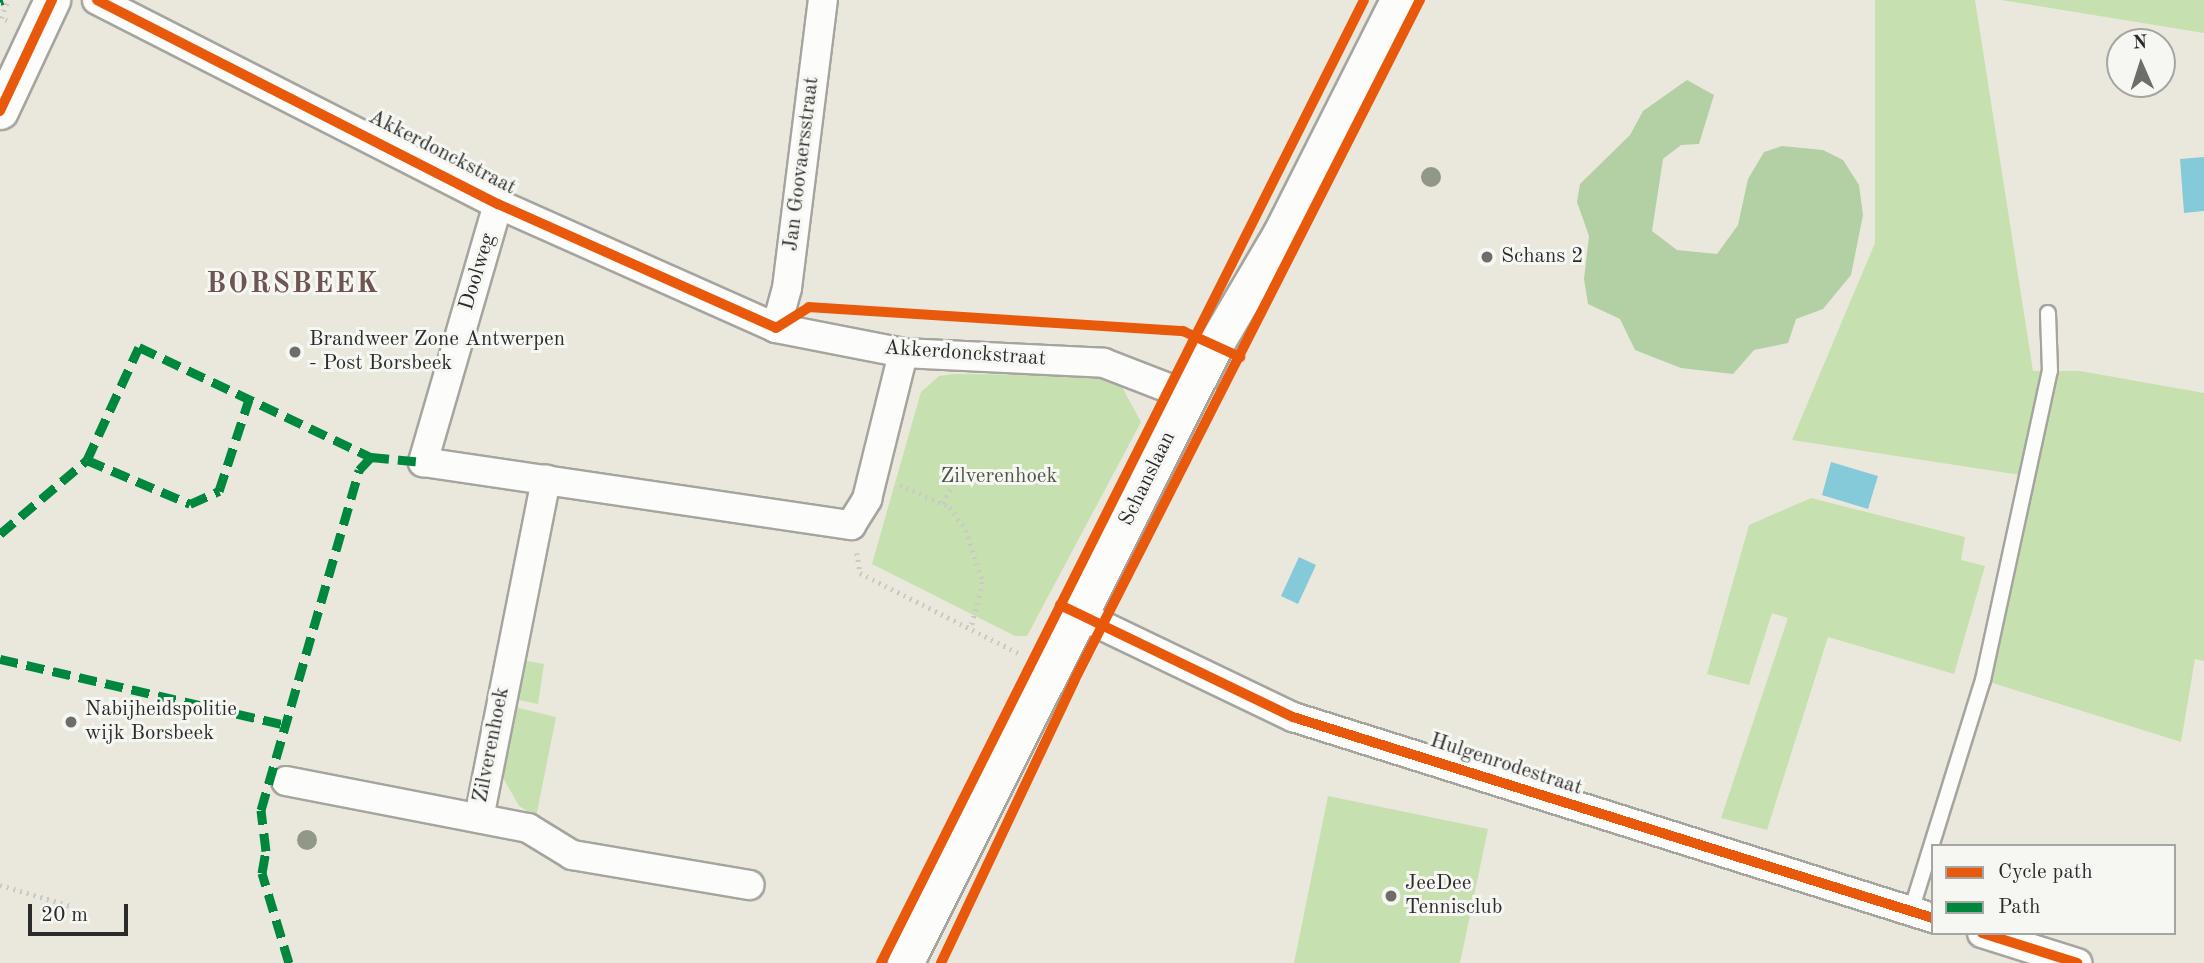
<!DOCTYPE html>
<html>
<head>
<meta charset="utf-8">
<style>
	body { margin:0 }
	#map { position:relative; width:2204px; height:963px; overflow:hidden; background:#eae8dd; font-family:"Old Standard TT",serif }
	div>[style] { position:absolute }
	.green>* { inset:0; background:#c6e0af }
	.forest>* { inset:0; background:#b3cfa4 }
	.water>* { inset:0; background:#84cad9 }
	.path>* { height:4.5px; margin-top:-2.25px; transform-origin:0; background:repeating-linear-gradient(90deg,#cbc9c7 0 2px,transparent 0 7px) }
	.roads { filter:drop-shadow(2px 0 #a5a49e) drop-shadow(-2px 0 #a5a49e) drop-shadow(0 2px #a5a49e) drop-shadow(0 -2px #a5a49e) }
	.service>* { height:14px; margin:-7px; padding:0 7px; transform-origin:7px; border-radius:7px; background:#fcfcfa }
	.minor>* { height:28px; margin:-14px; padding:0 14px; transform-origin:14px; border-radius:14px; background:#fcfcfa }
	.tertiary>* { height:35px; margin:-17.5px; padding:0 17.5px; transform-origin:17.5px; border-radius:17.5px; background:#fcfcfa }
	.quiet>* { height:9px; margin-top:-4.5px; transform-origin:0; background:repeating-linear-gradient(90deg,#00873e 0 18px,transparent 0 27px) }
	.cycleway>* { height:10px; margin:-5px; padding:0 5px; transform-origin:5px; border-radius:5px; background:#e8590c }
	.trees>* { width:20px; height:20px; margin:-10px; border-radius:50%; background:#929888 }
	.dots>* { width:19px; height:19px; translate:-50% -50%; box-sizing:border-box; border:4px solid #f6f6f2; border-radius:50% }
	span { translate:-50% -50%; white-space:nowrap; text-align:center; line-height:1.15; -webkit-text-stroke:6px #f6f6f2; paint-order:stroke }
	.street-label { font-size:21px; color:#2b2b2b }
	.poi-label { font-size:21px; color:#2b2b2b }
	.left { translate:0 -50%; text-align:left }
	.park-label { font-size:21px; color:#4a5742 }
	.district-label { font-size:28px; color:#6e554f; font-weight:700; letter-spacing:2px }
	.legend { position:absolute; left:1931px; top:844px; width:245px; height:91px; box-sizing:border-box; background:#f6f6f2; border:2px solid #a5a5a2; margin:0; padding:9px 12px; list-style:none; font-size:21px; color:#2b2b2b }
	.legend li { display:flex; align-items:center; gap:14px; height:35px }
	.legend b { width:35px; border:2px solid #a5a5a2 }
	.north { position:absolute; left:2106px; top:28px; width:70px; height:70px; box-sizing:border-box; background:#f6f6f2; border:2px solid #a5a5a2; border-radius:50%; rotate:357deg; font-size:19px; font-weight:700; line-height:28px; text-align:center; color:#2b2b2b }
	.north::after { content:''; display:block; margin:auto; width:24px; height:32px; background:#6e6d69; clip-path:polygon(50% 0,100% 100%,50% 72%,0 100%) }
	.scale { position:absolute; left:28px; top:904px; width:100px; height:32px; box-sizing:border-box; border:4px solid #2b2b2b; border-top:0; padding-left:9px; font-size:21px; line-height:24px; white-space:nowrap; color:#2b2b2b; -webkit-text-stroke:5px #f6f6f2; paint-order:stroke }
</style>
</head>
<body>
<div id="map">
	<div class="green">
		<i style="clip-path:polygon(1875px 0,1975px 0,2033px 371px,2080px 371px,2204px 393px,2204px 661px,2195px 659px,2181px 742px,1983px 680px,2027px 476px,1792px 440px,1875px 243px)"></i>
		<i style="clip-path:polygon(2001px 0,2204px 0,2204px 33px)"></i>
		<i style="clip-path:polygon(954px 374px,1116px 376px,1141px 422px,1027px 636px,1015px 636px,872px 564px,921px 392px,939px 376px)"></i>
		<i style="clip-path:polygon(1811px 498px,1965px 537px,1961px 560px,1985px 566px,1954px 674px,1828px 637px,1767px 830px,1721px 818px,1788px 618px,1772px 613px,1749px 685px,1707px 674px,1749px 525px)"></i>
		<i style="clip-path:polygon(522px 660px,544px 664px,538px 704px,514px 699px)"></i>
		<i style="clip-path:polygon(511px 706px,556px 717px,536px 817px,519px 806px,501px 774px)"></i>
		<i style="clip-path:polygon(1328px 796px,1488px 829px,1460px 963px,1294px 963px)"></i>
	</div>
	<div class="forest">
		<i style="clip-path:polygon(1687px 80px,1714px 95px,1699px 144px,1681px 145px,1663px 159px,1652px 231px,1677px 250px,1717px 254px,1738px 225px,1748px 179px,1764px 152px,1782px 146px,1823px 150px,1843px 160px,1859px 185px,1863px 215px,1851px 275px,1823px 309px,1796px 319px,1788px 343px,1754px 350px,1733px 374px,1681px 368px,1635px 350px,1620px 319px,1588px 304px,1584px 279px,1589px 236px,1577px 202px,1580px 184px,1630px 135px,1643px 111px)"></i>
	</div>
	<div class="water">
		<i style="clip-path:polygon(2204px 157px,2204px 211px,2184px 213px,2180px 159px)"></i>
		<i style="clip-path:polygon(1831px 462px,1878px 476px,1868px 509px,1822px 495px)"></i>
		<i style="clip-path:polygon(1299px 557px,1316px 565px,1298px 604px,1281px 596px)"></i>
	</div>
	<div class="path">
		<i style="left:7px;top:21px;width:7px;rotate:-153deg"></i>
		<i style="left:1px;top:18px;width:19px;rotate:-69deg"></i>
		<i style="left:900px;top:485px;width:55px;rotate:23.7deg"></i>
		<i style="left:950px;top:507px;width:28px;rotate:55deg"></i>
		<i style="left:966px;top:530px;width:55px;rotate:71.9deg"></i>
		<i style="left:983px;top:582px;width:48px;rotate:104.6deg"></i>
		<i style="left:942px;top:503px;width:35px;rotate:-59deg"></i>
		<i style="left:857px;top:553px;width:20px;rotate:81deg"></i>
		<i style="left:860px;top:573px;width:182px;rotate:26.8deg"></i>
		<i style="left:0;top:885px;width:74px;rotate:16.5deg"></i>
	</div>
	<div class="roads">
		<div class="service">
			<i style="left:1911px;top:911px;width:242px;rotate:-72.7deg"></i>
			<i style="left:1983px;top:680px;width:316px;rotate:-77.8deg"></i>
			<i style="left:2050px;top:371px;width:58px;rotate:-92deg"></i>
		</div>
		<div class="minor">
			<i style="left:97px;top:0;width:450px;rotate:27deg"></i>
			<i style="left:498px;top:204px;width:304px;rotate:24deg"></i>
			<i style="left:776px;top:328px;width:129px;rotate:11.1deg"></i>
			<i style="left:903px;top:353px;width:201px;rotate:2.8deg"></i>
			<i style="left:1104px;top:363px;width:91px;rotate:21.2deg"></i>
			<i style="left:498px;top:204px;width:269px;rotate:106.2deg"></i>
			<i style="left:423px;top:462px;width:433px;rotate:8.4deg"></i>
			<i style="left:851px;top:525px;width:31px;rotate:-58deg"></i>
			<i style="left:867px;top:499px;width:150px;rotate:-76.1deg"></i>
			<i style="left:776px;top:328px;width:41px;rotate:-74.6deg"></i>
			<i style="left:787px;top:288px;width:290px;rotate:-82.9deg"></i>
			<i style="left:1080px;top:615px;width:236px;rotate:25.6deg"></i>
			<i style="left:1293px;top:717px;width:671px;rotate:17.44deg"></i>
			<i style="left:286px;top:781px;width:247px;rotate:11deg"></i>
			<i style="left:528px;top:828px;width:52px;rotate:31.5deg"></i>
			<i style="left:572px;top:855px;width:180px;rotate:9.6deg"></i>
			<i style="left:479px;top:818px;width:345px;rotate:-78.8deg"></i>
			<i style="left:1982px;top:933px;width:100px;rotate:17.5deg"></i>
		</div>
		<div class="tertiary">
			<i style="left:0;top:111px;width:123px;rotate:-64.9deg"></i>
			<i style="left:905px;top:963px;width:691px;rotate:-63.36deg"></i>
			<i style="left:1215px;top:345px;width:130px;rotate:-59.5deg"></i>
			<i style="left:1281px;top:233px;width:261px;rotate:-63.3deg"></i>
		</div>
	</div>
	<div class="quiet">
		<i style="left:0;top:1px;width:3px;rotate:-18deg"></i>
		<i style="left:87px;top:460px;width:112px;rotate:23.1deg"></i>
		<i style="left:190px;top:504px;width:32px;rotate:-24deg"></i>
		<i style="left:219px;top:491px;width:97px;rotate:-71.9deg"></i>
		<i style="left:0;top:534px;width:114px;rotate:-40.4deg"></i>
		<i style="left:87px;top:460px;width:124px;rotate:-65.3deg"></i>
		<i style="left:139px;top:347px;width:257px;rotate:25.4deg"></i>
		<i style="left:0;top:659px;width:293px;rotate:13deg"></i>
		<i style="left:289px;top:963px;width:94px;rotate:-106.7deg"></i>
		<i style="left:262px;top:873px;width:22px;rotate:-80deg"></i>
		<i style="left:266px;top:851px;width:41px;rotate:-97deg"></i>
		<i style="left:261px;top:810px;width:354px;rotate:-73.9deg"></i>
		<i style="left:359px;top:470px;width:18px;rotate:-47deg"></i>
		<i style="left:371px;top:457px;width:52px;rotate:5.5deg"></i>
	</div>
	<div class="cycleway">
		<i style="left:97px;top:0;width:450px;rotate:27deg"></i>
		<i style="left:498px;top:204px;width:304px;rotate:24deg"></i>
		<i style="left:776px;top:328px;width:39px;rotate:-32deg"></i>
		<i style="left:809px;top:307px;width:375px;rotate:3.7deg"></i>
		<i style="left:1183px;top:331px;width:63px;rotate:24.5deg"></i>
		<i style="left:0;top:111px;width:123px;rotate:-64.9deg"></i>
		<i style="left:1060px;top:605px;width:259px;rotate:25.7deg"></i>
		<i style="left:1293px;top:717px;width:671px;rotate:17.44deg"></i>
		<i style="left:1982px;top:933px;width:100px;rotate:17.5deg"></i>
		<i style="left:881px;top:963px;width:1077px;rotate:-63.36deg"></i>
		<i style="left:941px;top:963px;width:312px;rotate:-64.7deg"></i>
		<i style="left:1074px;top:681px;width:764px;rotate:-63.07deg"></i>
	</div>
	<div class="trees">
		<i style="left:1431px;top:177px"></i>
		<i style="left:307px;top:840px"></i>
	</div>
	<div class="dots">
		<i style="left:1487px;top:257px;background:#6e6d69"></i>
		<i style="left:295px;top:352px;background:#6e6d69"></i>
		<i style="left:71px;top:722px;background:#6e6d69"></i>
		<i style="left:1391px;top:896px;background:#6e6d69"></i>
	</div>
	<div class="street-label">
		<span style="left:442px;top:153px;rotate:27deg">Akkerdonckstraat</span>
		<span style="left:802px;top:164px;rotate:-83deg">Jan Goovaersstraat</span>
		<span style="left:478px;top:272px;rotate:-73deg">Doolweg</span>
		<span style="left:965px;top:354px;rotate:4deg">Akkerdonckstraat</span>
		<span style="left:1148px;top:479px;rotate:-64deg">Schanslaan</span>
		<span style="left:492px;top:745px;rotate:-79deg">Zilverenhoek</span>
		<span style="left:1506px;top:765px;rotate:18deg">Hulgenrodestraat</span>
	</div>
	<div class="poi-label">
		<span class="left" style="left:1501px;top:257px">Schans 2</span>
		<span class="left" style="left:309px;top:352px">Brandweer Zone Antwerpen<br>- Post Borsbeek</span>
		<span class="left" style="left:85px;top:722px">Nabijheidspolitie<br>wijk Borsbeek</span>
		<span class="left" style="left:1405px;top:896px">JeeDee<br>Tennisclub</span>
	</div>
	<div class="park-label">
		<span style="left:999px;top:477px">Zilverenhoek</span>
	</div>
	<div class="district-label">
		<span style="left:293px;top:285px">BORSBEEK</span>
	</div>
	<ul class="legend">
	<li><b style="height:9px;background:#e8590c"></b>Cycle path</li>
	<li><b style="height:9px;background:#00873e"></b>Path</li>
	</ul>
	<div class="north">N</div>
	<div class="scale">20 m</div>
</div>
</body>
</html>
